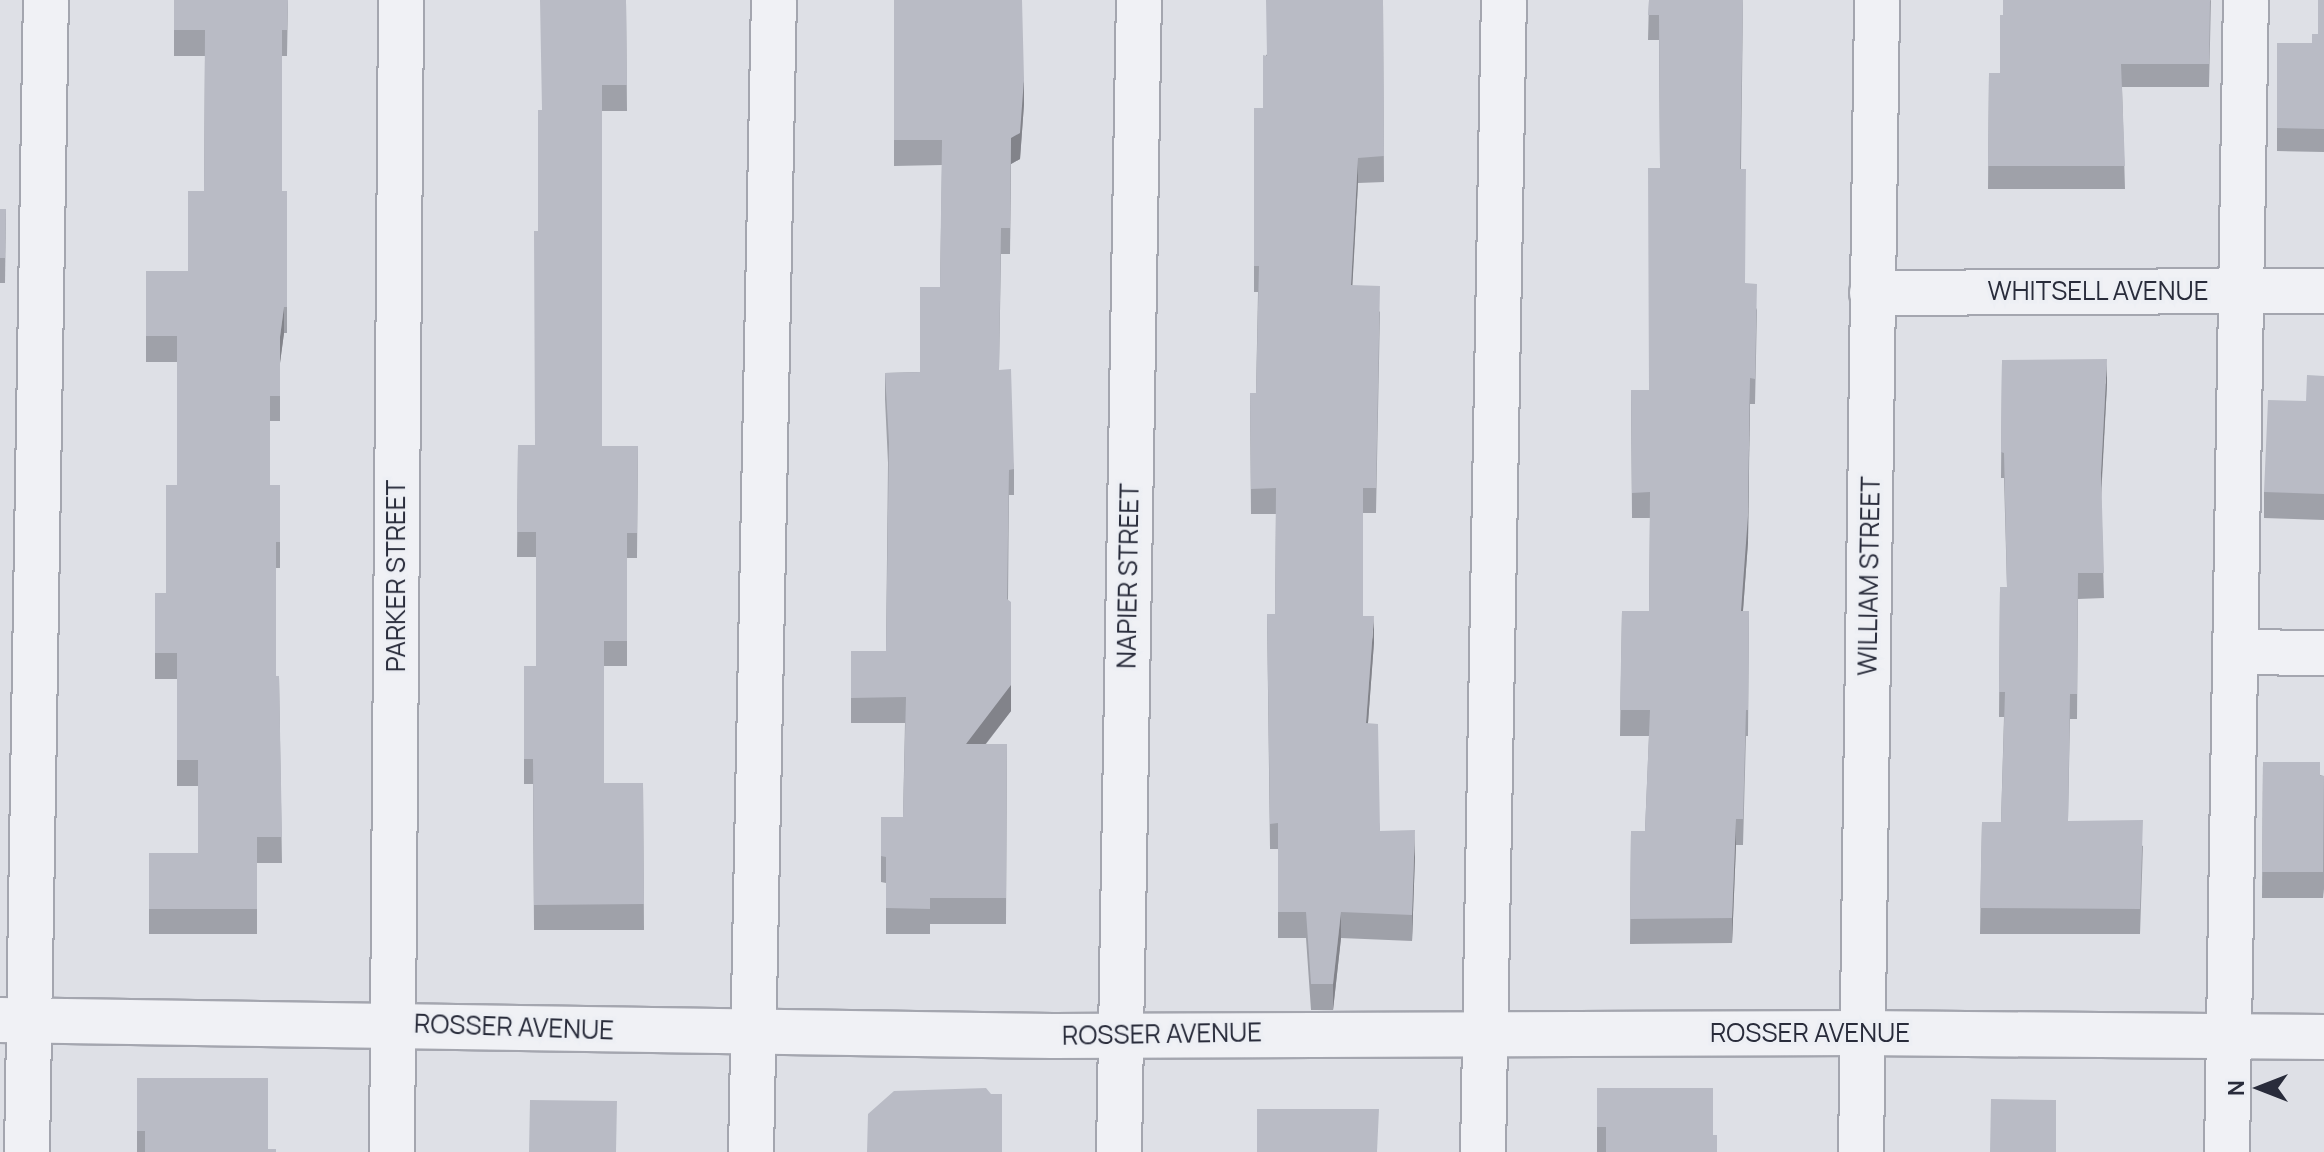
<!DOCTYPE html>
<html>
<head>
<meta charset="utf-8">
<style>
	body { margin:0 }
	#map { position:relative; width:2324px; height:1152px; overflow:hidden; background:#dee0e6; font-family:Manrope,sans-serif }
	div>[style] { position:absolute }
	.roads { filter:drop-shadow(2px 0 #a4a6af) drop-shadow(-2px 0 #a4a6af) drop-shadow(0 2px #a4a6af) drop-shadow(0 -2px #a4a6af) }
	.minor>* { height:44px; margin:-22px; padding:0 22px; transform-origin:22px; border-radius:22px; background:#f0f1f5 }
	.wall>* { inset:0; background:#9fa1a9 }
	.shaded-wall>* { inset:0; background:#82838a }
	.building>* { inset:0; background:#b9bbc5 }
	span { translate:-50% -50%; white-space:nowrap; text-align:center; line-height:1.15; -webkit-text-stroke:7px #edeff4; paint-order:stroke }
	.street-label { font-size:26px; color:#292c3b }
	.north { position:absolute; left:2220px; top:1048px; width:80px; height:80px; -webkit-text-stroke:6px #edeff4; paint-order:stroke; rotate:270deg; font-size:22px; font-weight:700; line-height:32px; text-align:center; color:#292c3b }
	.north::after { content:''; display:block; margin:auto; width:28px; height:36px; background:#292c3b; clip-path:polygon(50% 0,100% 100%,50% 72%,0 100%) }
</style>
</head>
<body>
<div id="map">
	<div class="roads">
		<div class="minor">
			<i style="left:1872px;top:293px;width:452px;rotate:-0.3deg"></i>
			<i style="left:2238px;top:652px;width:86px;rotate:0.7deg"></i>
			<i style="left:0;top:1020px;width:1053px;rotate:0.87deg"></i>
			<i style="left:1053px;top:1036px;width:808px;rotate:-0.21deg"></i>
			<i style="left:1861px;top:1033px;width:463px;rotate:0.5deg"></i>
			<i style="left:27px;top:1152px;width:1152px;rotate:-89.06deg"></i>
			<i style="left:392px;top:1152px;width:1152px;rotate:-89.55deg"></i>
			<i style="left:751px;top:1152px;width:1152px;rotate:-88.86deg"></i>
			<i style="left:1119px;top:1152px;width:1152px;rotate:-89.01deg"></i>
			<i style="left:1483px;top:1152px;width:1152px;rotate:-88.96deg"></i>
			<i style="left:1861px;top:1152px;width:1152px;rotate:-89.2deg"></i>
			<i style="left:2227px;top:1152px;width:1152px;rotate:-89.06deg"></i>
		</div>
	</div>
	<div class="wall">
		<i style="clip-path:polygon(174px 0,288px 0,287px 56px,282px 56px,282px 191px,287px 191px,287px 333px,284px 333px,280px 363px,280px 421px,270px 421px,270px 485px,280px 485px,280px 568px,276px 568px,276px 676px,279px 676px,282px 863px,257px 863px,257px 934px,149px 934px,149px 853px,198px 853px,198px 786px,177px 786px,177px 679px,155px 679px,155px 593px,166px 593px,177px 485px,177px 362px,146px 362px,146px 271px,188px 271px,204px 191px,205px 56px,174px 56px)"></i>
		<i style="clip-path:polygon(626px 0,627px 111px,602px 111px,602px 446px,638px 446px,637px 558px,627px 558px,627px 666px,604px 666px,604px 783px,643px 783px,644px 930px,534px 930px,533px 784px,524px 784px,524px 666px,536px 666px,536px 557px,517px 557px,518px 445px,535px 445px,538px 231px,542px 110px)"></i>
		<i style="clip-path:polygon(894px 0,1024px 104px,1020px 159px,1011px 164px,1010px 254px,1001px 254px,999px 370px,1014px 469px,1014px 495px,1009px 495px,1008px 600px,1011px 711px,986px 744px,1007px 744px,1006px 924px,930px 924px,930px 934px,886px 934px,886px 883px,881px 882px,881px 817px,903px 817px,905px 723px,851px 723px,851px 651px,886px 651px,888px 463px,885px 399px,885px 373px,920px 372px,940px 287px,942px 165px,894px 166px)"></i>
		<i style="clip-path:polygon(1383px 0,1384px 182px,1358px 183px,1352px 285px,1380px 312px,1376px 513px,1363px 513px,1363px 616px,1374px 642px,1368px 723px,1380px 831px,1415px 856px,1412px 941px,1341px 938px,1333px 1010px,1311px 1010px,1306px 938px,1278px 938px,1278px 849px,1270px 849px,1267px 614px,1275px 614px,1276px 514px,1251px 514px,1250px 393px,1256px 393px,1258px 292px,1254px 292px,1254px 108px,1263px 108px,1266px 55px)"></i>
		<i style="clip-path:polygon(1649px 0,1743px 0,1741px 169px,1745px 283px,1757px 310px,1755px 404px,1750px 404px,1748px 542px,1743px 611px,1749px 611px,1748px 736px,1746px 736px,1743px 845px,1736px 845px,1732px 943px,1630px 944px,1631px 831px,1645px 831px,1649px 736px,1620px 736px,1622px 611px,1649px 611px,1650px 518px,1632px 518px,1631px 390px,1649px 390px,1660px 168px,1659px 40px,1648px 40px)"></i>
		<i style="clip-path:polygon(2211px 0,2209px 87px,2122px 87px,2125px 189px,1988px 189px,1989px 73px,2000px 73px)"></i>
		<i style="clip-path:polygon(2324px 0,2324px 152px,2277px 151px,2277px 43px,2312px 43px,2318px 34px)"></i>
		<i style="clip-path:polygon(0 209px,6px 209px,5px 283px,0 283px)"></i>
		<i style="clip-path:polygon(2002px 360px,2107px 384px,2101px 489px,2104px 598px,2078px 599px,2077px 719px,2070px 719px,2068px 821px,2143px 846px,2140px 934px,1980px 934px,1982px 822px,2001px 822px,2004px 717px,1999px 717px,2000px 587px,2007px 587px,2004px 478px,2001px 478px)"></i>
		<i style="clip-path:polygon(2324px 376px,2324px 520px,2264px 518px,2264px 492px,2306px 401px)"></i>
		<i style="clip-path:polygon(2263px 762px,2324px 776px,2324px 889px,2323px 898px,2262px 898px)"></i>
		<i style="clip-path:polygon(137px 1078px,268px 1149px,276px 1152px,137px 1152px)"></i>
		<i style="clip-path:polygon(1597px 1088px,1713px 1135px,1717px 1152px,1597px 1152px)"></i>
	</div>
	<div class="shaded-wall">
		<i style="clip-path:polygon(1024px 79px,1024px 104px,1020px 159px,1011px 164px,1010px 254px,1011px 138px)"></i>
		<i style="clip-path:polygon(1358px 158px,1358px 183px,1351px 311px,1351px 285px)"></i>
		<i style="clip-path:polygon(284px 307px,284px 333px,280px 363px,280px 337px)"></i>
		<i style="clip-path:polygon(2107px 359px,2107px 384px,2101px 498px,2101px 473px)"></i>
		<i style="clip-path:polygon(1750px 378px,1748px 542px,1741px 637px,1741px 611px)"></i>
		<i style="clip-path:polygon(1011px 602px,1011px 711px,966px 769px,966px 744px)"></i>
		<i style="clip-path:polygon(1374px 616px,1374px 642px,1366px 749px,1366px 723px)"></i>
		<i style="clip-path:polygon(1736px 819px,1736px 845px,1732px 943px,1732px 918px)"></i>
		<i style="clip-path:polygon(1415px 830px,1415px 856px,1412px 941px,1412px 915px)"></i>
		<i style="clip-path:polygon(1341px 912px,1341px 938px,1333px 1010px,1333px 984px)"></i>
	</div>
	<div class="building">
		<i style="clip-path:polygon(174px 0,288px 0,287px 30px,282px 30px,282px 191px,287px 191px,287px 307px,284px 307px,280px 337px,280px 396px,270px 396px,270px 485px,280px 485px,280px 542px,276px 542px,276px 676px,279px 676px,282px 837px,257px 837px,257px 909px,149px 909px,149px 853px,198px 853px,198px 760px,177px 760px,177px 653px,155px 653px,155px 593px,166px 593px,166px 485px,177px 485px,177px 336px,146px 336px,146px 271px,188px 271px,188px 191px,204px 191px,205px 30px,174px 30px)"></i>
		<i style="clip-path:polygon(540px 0,626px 0,627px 85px,602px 85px,602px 446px,638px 446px,637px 533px,627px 533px,627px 641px,604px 641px,604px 783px,643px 783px,644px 904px,534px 905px,533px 759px,524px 759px,524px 666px,536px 666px,536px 532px,517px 532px,518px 445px,535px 445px,534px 231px,538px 231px,538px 110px,542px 110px)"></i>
		<i style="clip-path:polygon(894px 0,1022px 0,1024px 79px,1020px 133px,1011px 138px,1010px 228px,1001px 228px,999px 370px,1011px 369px,1014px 469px,1009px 470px,1007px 599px,1011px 602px,1011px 685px,966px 744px,1007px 744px,1006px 898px,930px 898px,930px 909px,886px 908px,886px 857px,881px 856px,881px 817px,903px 817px,906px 697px,851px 698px,851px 651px,886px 651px,889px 443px,885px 373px,920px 372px,920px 287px,940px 287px,942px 140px,894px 140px)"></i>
		<i style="clip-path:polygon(1266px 0,1383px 0,1384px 156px,1358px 158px,1351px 285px,1380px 286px,1376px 488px,1363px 488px,1363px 616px,1374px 616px,1366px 723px,1378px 724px,1380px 831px,1415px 830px,1412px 915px,1341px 912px,1333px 984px,1311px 984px,1306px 912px,1278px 912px,1278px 823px,1270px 824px,1267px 614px,1275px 614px,1276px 488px,1251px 489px,1250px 393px,1256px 393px,1259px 266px,1254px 266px,1254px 108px,1263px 108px,1263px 55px,1267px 56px)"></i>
		<i style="clip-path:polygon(1649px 0,1743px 0,1740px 169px,1746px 169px,1745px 283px,1757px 284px,1755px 379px,1750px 378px,1748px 516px,1741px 611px,1749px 611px,1748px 710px,1746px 710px,1743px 819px,1736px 819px,1732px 918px,1630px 919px,1631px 831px,1645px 831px,1650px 710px,1620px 710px,1622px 611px,1649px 611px,1650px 492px,1632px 493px,1631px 390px,1649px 390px,1648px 168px,1660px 168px,1659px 15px,1648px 15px)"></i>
		<i style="clip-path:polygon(2003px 0,2210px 0,2209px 64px,2121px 64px,2125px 166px,1988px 166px,1989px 73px,2000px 73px,2000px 15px,2003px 15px)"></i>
		<i style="clip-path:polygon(2318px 0,2324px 0,2324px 129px,2277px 128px,2277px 43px,2312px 43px,2312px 34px,2318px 34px)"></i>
		<i style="clip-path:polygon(0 209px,6px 209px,5px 258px,0 258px)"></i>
		<i style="clip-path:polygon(2107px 359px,2101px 473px,2104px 573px,2078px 573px,2077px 694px,2070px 694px,2068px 821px,2143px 820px,2140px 909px,1980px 908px,1982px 822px,2001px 822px,2005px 692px,1999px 692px,2000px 587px,2007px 587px,2004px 453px,2001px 452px,2002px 360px)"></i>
		<i style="clip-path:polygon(2307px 375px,2324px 376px,2324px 494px,2264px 492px,2268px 400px,2306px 401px)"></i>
		<i style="clip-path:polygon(2263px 762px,2320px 762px,2320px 776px,2324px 776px,2323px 872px,2262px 872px)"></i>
		<i style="clip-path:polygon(137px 1078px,268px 1078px,268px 1149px,276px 1149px,276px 1152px,145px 1152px,145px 1131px,137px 1131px)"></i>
		<i style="clip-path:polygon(986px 1088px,991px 1094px,1002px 1094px,1002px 1152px,867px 1152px,868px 1114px,894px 1091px)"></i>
		<i style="clip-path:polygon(1597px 1088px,1713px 1088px,1713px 1135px,1717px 1135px,1717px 1152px,1606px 1152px,1606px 1127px,1597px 1127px)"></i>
		<i style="clip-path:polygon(1991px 1099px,2056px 1100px,2056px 1152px,1990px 1152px)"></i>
		<i style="clip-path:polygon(530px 1100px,617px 1101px,616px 1152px,529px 1152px)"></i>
		<i style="clip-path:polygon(1257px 1109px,1379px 1109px,1377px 1152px,1257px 1152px)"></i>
	</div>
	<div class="street-label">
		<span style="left:2098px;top:291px">WHITSELL AVENUE</span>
		<span style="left:396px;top:576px;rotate:-90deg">PARKER STREET</span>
		<span style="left:1128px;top:576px;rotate:-89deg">NAPIER STREET</span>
		<span style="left:1869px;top:576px;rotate:-89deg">WILLIAM STREET</span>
		<span style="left:514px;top:1027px;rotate:2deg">ROSSER AVENUE</span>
		<span style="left:1810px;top:1033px">ROSSER AVENUE</span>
		<span style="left:1162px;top:1034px;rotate:-1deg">ROSSER AVENUE</span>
	</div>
	<div class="north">N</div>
</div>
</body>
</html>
